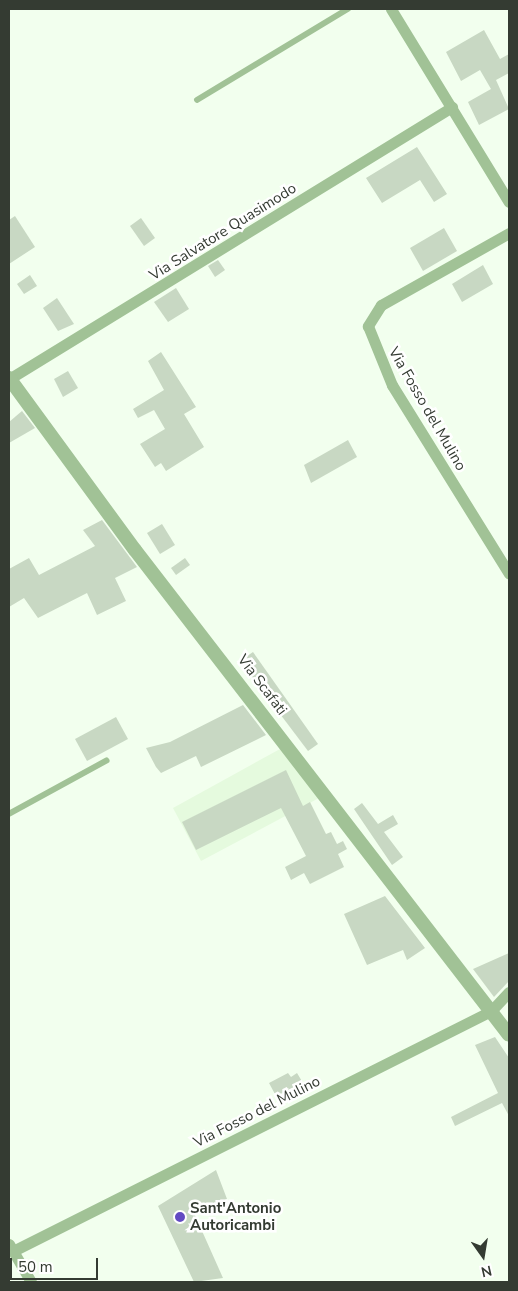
<!DOCTYPE html>
<html>
<head>
<meta charset="utf-8">
<style>
	body { margin:0 }
	#map { position:relative; width:518px; height:1291px; overflow:hidden; background:#f2ffee; font-family:"Nunito Sans",sans-serif }
	div>[style] { position:absolute }
	.built>* { inset:0; background:#e5fade }
	.building>* { inset:0; background:#c8d8c3 }
	.service>* { height:5.5px; margin:-2.75px; padding:0 2.75px; transform-origin:2.75px; border-radius:2.75px; background:#a1c296 }
	.minor>* { height:11px; margin:-5.5px; padding:0 5.5px; transform-origin:5.5px; border-radius:5.5px; background:#a1c296 }
	.tertiary>* { height:14px; margin:-7px; padding:0 7px; transform-origin:7px; border-radius:7px; background:#a1c296 }
	.dots>* { width:14px; height:14px; translate:-50% -50%; box-sizing:border-box; border:2px solid #fff; border-radius:50% }
	span { translate:-50% -50%; white-space:nowrap; text-align:center; line-height:1.15; -webkit-text-stroke:5px #fff; paint-order:stroke }
	.street-label { font-size:15px; color:#343b32 }
	.poi-label { font-size:15px; color:#343b32; font-weight:700 }
	.left { translate:0 -50%; text-align:left }
	.frame { position:absolute; inset:0; border:10px solid #343b32; pointer-events:none }
	.north { position:absolute; left:458px; top:1231px; width:50px; height:50px; -webkit-text-stroke:4px #fff; paint-order:stroke; rotate:167deg; font-size:14px; font-weight:700; line-height:20px; text-align:center; color:#343b32 }
	.north::after { content:''; display:block; margin:auto; width:18px; height:22px; background:#343b32; clip-path:polygon(50% 0,100% 100%,50% 72%,0 100%) }
	.scale { position:absolute; left:10px; top:1258px; width:88px; height:22px; box-sizing:border-box; border:2px solid #343b32; border-top:0; padding-left:6px; font-size:15px; line-height:18px; white-space:nowrap; color:#343b32; -webkit-text-stroke:4px #fff; paint-order:stroke }
</style>
</head>
<body>
<div id="map">
	<div class="built">
		<i style="clip-path:polygon(280px 749px,319px 798px,201px 861px,173px 808px)"></i>
	</div>
	<div class="building">
		<i style="clip-path:polygon(484px 30px,500px 59px,509px 54px,509px 73px,496px 80px,509px 109px,479px 125px,468px 102px,491px 89px,480px 70px,461px 81px,446px 52px)"></i>
		<i style="clip-path:polygon(417px 147px,447px 194px,434px 202px,420px 180px,382px 203px,366px 178px)"></i>
		<i style="clip-path:polygon(15px 216px,35px 247px,9px 264px,9px 220px)"></i>
		<i style="clip-path:polygon(141px 218px,155px 238px,144px 246px,130px 226px)"></i>
		<i style="clip-path:polygon(444px 228px,457px 251px,423px 271px,410px 248px)"></i>
		<i style="clip-path:polygon(218px 260px,225px 270px,215px 277px,208px 266px)"></i>
		<i style="clip-path:polygon(483px 265px,493px 284px,462px 302px,452px 284px)"></i>
		<i style="clip-path:polygon(30px 275px,37px 286px,24px 294px,17px 284px)"></i>
		<i style="clip-path:polygon(176px 288px,189px 309px,168px 322px,154px 302px)"></i>
		<i style="clip-path:polygon(57px 298px,74px 324px,58px 331px,43px 308px)"></i>
		<i style="clip-path:polygon(161px 352px,196px 407px,184px 414px,204px 447px,166px 471px,161px 463px,155px 467px,140px 444px,165px 429px,154px 410px,138px 418px,133px 409px,164px 390px,148px 361px)"></i>
		<i style="clip-path:polygon(68px 371px,78px 388px,63px 397px,54px 379px)"></i>
		<i style="clip-path:polygon(22px 411px,35px 428px,9px 443px,9px 422px)"></i>
		<i style="clip-path:polygon(348px 440px,357px 457px,311px 483px,304px 465px)"></i>
		<i style="clip-path:polygon(102px 520px,137px 567px,115px 578px,126px 601px,97px 615px,87px 593px,38px 618px,24px 598px,9px 607px,9px 569px,29px 558px,39px 575px,95px 546px,83px 530px)"></i>
		<i style="clip-path:polygon(162px 524px,175px 545px,160px 554px,147px 533px)"></i>
		<i style="clip-path:polygon(185px 558px,190px 565px,176px 575px,171px 568px)"></i>
		<i style="clip-path:polygon(253px 652px,318px 744px,308px 751px,240px 661px)"></i>
		<i style="clip-path:polygon(243px 705px,266px 735px,201px 767px,196px 756px,161px 773px,156px 767px,146px 748px,170px 742px)"></i>
		<i style="clip-path:polygon(116px 717px,128px 739px,87px 761px,75px 739px)"></i>
		<i style="clip-path:polygon(286px 770px,303px 806px,310px 802px,326px 834px,331px 832px,337px 844px,343px 841px,347px 849px,338px 854px,344px 867px,310px 884px,304px 873px,291px 880px,285px 867px,306px 856px,281px 808px,196px 850px,182px 822px)"></i>
		<i style="clip-path:polygon(362px 803px,378px 824px,393px 815px,398px 824px,384px 832px,403px 857px,392px 865px,354px 809px)"></i>
		<i style="clip-path:polygon(385px 896px,425px 948px,407px 960px,403px 950px,367px 965px,344px 914px)"></i>
		<i style="clip-path:polygon(509px 953px,509px 981px,494px 997px,473px 969px)"></i>
		<i style="clip-path:polygon(495px 1037px,509px 1058px,509px 1116px,502px 1103px,455px 1126px,451px 1117px,498px 1093px,475px 1045px)"></i>
		<i style="clip-path:polygon(288px 1073px,291px 1077px,297px 1073px,303px 1083px,276px 1096px,269px 1083px)"></i>
		<i style="clip-path:polygon(216px 1170px,227px 1199px,194px 1213px,223px 1278px,194px 1282px,158px 1206px)"></i>
	</div>
	<div class="service">
		<i style="left:197px;top:100px;width:176px;rotate:-31.1deg"></i>
		<i style="left:9px;top:814px;width:111px;rotate:-28.7deg"></i>
	</div>
	<div class="minor">
		<i style="left:391px;top:9px;width:226px;rotate:58.6deg"></i>
		<i style="left:509px;top:233px;width:147px;rotate:150.6deg"></i>
		<i style="left:381px;top:305px;width:25px;rotate:122deg"></i>
		<i style="left:368px;top:326px;width:64px;rotate:67.9deg"></i>
		<i style="left:392px;top:385px;width:222px;rotate:58.2deg"></i>
		<i style="left:9px;top:379px;width:520px;rotate:-31.55deg"></i>
		<i style="left:9px;top:1244px;width:44px;rotate:59.9deg"></i>
		<i style="left:13px;top:1251px;width:535px;rotate:-26.66deg"></i>
		<i style="left:491px;top:1011px;width:26px;rotate:-47deg"></i>
	</div>
	<div class="tertiary">
		<i style="left:9px;top:378px;width:213px;rotate:53.8deg"></i>
		<i style="left:135px;top:550px;width:612px;rotate:52.36deg"></i>
	</div>
	<div class="dots">
		<i style="left:180px;top:1217px;background:#624ac2"></i>
	</div>
	<div class="street-label">
		<span style="left:223px;top:232px;rotate:-32deg">Via Salvatore Quasimodo</span>
		<span style="left:427px;top:409px;rotate:60deg">Via Fosso del Mulino</span>
		<span style="left:262px;top:685px;rotate:53deg">Via Scafati</span>
		<span style="left:257px;top:1112px;rotate:-27deg">Via Fosso del Mulino</span>
	</div>
	<div class="poi-label">
		<span class="left" style="left:190px;top:1217px">Sant'Antonio<br>Autoricambi</span>
	</div>
	<div class="frame"></div>
	<div class="north">N</div>
	<div class="scale">50 m</div>
</div>
</body>
</html>
